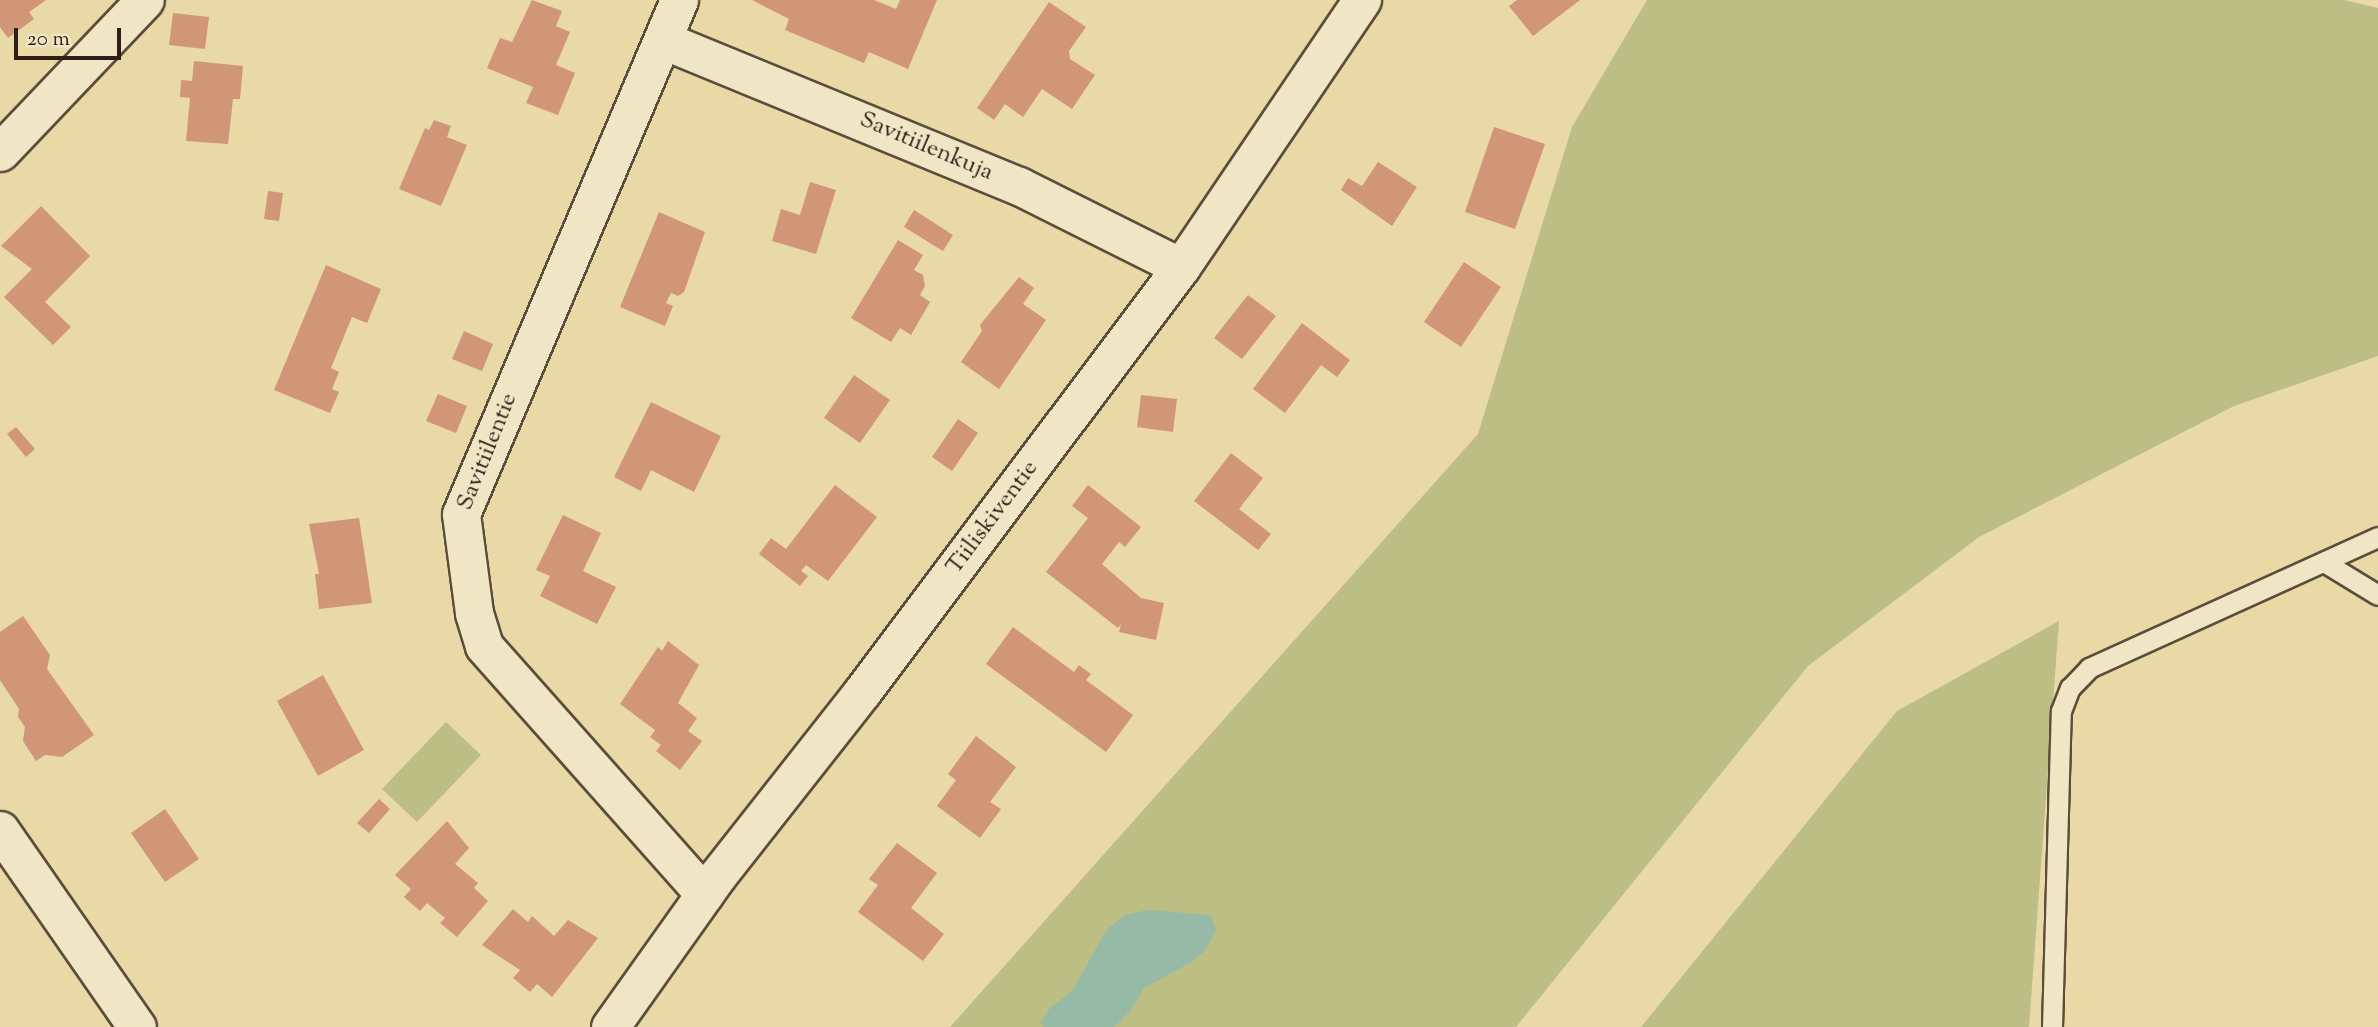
<!DOCTYPE html>
<html>
<head>
<meta charset="utf-8">
<style>
	body { margin:0 }
	#map { position:relative; width:2378px; height:1027px; overflow:hidden; background:#e8d9a7; font-family:"Sorts Mill Goudy",serif }
	div>[style] { position:absolute }
	.green>* { inset:0; background:#bcbe83 }
	.water>* { inset:0; background:#97baa6 }
	.building>* { inset:0; background:#d19577 }
	.roads { filter:drop-shadow(2px 0 #5c4d3b) drop-shadow(-2px 0 #5c4d3b) drop-shadow(0 2px #5c4d3b) drop-shadow(0 -2px #5c4d3b) }
	.lane>* { height:19px; margin:-9.5px; padding:0 9.5px; transform-origin:9.5px; border-radius:9.5px; background:#f0e6c6 }
	.street>* { height:37px; margin:-18.5px; padding:0 18.5px; transform-origin:18.5px; border-radius:18.5px; background:#f0e6c6 }
	span { translate:-50% -50%; white-space:nowrap; text-align:center; line-height:1.15; -webkit-text-stroke:6px #f0e6c6; paint-order:stroke }
	.street-label { font-size:24px; color:#2e1e17 }
	.scale { position:absolute; left:14px; top:28px; width:107px; height:32px; box-sizing:border-box; border:4px solid #2e1e17; border-top:0; padding-left:9px; font-size:21px; line-height:24px; white-space:nowrap; color:#2e1e17; -webkit-text-stroke:5px #f0e6c6; paint-order:stroke }
</style>
</head>
<body>
<div id="map">
	<div class="green">
		<i style="clip-path:polygon(1647px 0,2344px 0,2378px 8px,2378px 356px,2234px 406px,1979px 537px,1808px 666px,1516px 1027px,950px 1027px,1478px 434px,1572px 127px)"></i>
		<i style="clip-path:polygon(2059px 621px,2029px 1027px,1641px 1027px,1897px 711px)"></i>
		<i style="clip-path:polygon(446px 722px,481px 755px,417px 822px,382px 789px)"></i>
	</div>
	<div class="water">
		<i style="clip-path:polygon(1147px 910px,1211px 915px,1216px 931px,1205px 951px,1190px 963px,1144px 988px,1132px 1009px,1114px 1027px,1044px 1027px,1040px 1023px,1050px 1008px,1072px 991px,1107px 929px,1126px 915px)"></i>
	</div>
	<div class="building">
		<i style="clip-path:polygon(0 0,46px 0,29px 12px,34px 19px,8px 38px,0 27px)"></i>
		<i style="clip-path:polygon(532px 0,562px 11px,556px 26px,570px 32px,556px 65px,575px 73px,558px 115px,526px 103px,533px 87px,487px 68px,500px 38px,512px 42px)"></i>
		<i style="clip-path:polygon(752px 0,874px 0,896px 9px,900px 0,937px 0,908px 69px,869px 52px,864px 63px,785px 30px,789px 19px)"></i>
		<i style="clip-path:polygon(1517px 0,1580px 0,1533px 36px,1509px 6px)"></i>
		<i style="clip-path:polygon(1049px 2px,1086px 27px,1069px 51px,1070px 59px,1095px 75px,1072px 109px,1042px 89px,1023px 117px,1005px 104px,994px 120px,977px 108px)"></i>
		<i style="clip-path:polygon(173px 13px,209px 17px,205px 49px,169px 45px)"></i>
		<i style="clip-path:polygon(194px 61px,243px 66px,240px 99px,233px 99px,228px 144px,186px 141px,190px 98px,180px 97px,181px 80px,192px 81px)"></i>
		<i style="clip-path:polygon(434px 120px,451px 126px,447px 137px,467px 145px,441px 206px,399px 189px,425px 128px,429px 130px)"></i>
		<i style="clip-path:polygon(1494px 127px,1545px 144px,1515px 229px,1465px 212px)"></i>
		<i style="clip-path:polygon(1378px 162px,1417px 187px,1392px 226px,1341px 190px,1348px 178px,1362px 186px)"></i>
		<i style="clip-path:polygon(810px 182px,836px 190px,816px 254px,772px 241px,781px 209px,800px 215px)"></i>
		<i style="clip-path:polygon(268px 191px,283px 193px,279px 221px,264px 219px)"></i>
		<i style="clip-path:polygon(41px 206px,90px 256px,45px 302px,71px 327px,53px 345px,4px 297px,32px 269px,1px 246px)"></i>
		<i style="clip-path:polygon(914px 210px,953px 235px,943px 251px,904px 227px)"></i>
		<i style="clip-path:polygon(659px 212px,705px 232px,684px 292px,678px 296px,671px 293px,666px 303px,673px 306px,665px 326px,620px 307px)"></i>
		<i style="clip-path:polygon(898px 240px,923px 255px,914px 270px,923px 275px,925px 286px,920px 295px,930px 302px,911px 335px,900px 328px,891px 342px,851px 318px)"></i>
		<i style="clip-path:polygon(1464px 262px,1501px 287px,1461px 347px,1424px 322px)"></i>
		<i style="clip-path:polygon(326px 265px,381px 289px,367px 323px,352px 317px,331px 368px,339px 372px,332px 389px,339px 392px,330px 413px,274px 390px)"></i>
		<i style="clip-path:polygon(1019px 277px,1034px 288px,1023px 304px,1046px 320px,999px 389px,961px 362px,982px 331px,980px 325px)"></i>
		<i style="clip-path:polygon(1248px 295px,1276px 316px,1242px 359px,1214px 338px)"></i>
		<i style="clip-path:polygon(1302px 323px,1350px 360px,1337px 377px,1321px 365px,1285px 413px,1253px 389px)"></i>
		<i style="clip-path:polygon(464px 331px,493px 344px,482px 371px,452px 359px)"></i>
		<i style="clip-path:polygon(854px 375px,890px 400px,860px 443px,824px 418px)"></i>
		<i style="clip-path:polygon(438px 394px,467px 406px,456px 433px,426px 421px)"></i>
		<i style="clip-path:polygon(1141px 395px,1177px 399px,1173px 432px,1137px 427px)"></i>
		<i style="clip-path:polygon(651px 402px,721px 436px,694px 492px,651px 470px,641px 491px,614px 477px)"></i>
		<i style="clip-path:polygon(958px 419px,978px 433px,952px 471px,932px 457px)"></i>
		<i style="clip-path:polygon(16px 427px,35px 449px,26px 457px,7px 434px)"></i>
		<i style="clip-path:polygon(1231px 453px,1263px 478px,1239px 509px,1271px 534px,1258px 550px,1194px 501px)"></i>
		<i style="clip-path:polygon(835px 485px,877px 517px,828px 581px,806px 565px,801px 571px,808px 576px,800px 586px,759px 554px,771px 538px,786px 549px)"></i>
		<i style="clip-path:polygon(1088px 485px,1141px 527px,1125px 547px,1119px 542px,1102px 564px,1141px 598px,1164px 603px,1156px 640px,1119px 632px,1121px 624px,1118px 628px,1046px 572px,1088px 518px,1072px 506px)"></i>
		<i style="clip-path:polygon(563px 515px,601px 533px,583px 571px,616px 587px,597px 624px,540px 596px,550px 576px,536px 570px)"></i>
		<i style="clip-path:polygon(359px 518px,372px 603px,319px 609px,315px 574px,319px 574px,309px 524px)"></i>
		<i style="clip-path:polygon(23px 616px,50px 655px,47px 669px,94px 735px,62px 757px,45px 755px,36px 761px,23px 741px,25px 727px,18px 717px,19px 709px,0 680px,0 632px)"></i>
		<i style="clip-path:polygon(1013px 627px,1074px 672px,1079px 665px,1091px 674px,1086px 680px,1133px 715px,1106px 752px,986px 664px)"></i>
		<i style="clip-path:polygon(668px 641px,699px 665px,678px 703px,697px 718px,688px 731px,702px 741px,680px 770px,656px 751px,661px 745px,650px 737px,655px 730px,620px 704px,658px 647px,662px 651px)"></i>
		<i style="clip-path:polygon(323px 675px,364px 750px,318px 776px,277px 701px)"></i>
		<i style="clip-path:polygon(976px 736px,1016px 767px,990px 802px,1001px 809px,980px 838px,937px 806px,956px 780px,948px 774px)"></i>
		<i style="clip-path:polygon(379px 799px,390px 809px,369px 833px,357px 823px)"></i>
		<i style="clip-path:polygon(165px 809px,199px 859px,165px 882px,131px 833px)"></i>
		<i style="clip-path:polygon(447px 821px,469px 848px,455px 864px,478px 883px,474px 888px,488px 901px,457px 937px,440px 923px,445px 918px,427px 903px,420px 911px,404px 897px,411px 889px,395px 875px)"></i>
		<i style="clip-path:polygon(897px 843px,937px 873px,911px 908px,944px 934px,923px 961px,858px 912px,878px 885px,869px 879px)"></i>
		<i style="clip-path:polygon(513px 909px,528px 922px,532px 916px,554px 936px,568px 920px,598px 938px,552px 997px,537px 984px,530px 992px,513px 978px,520px 970px,482px 945px)"></i>
	</div>
	<div class="roads">
		<div class="lane">
			<i style="left:2324px;top:562px;width:63px;rotate:31.4deg"></i>
			<i style="left:2052px;top:1027px;width:316px;rotate:-88.4deg"></i>
			<i style="left:2061px;top:711px;width:25px;rotate:-69deg"></i>
			<i style="left:2070px;top:688px;width:28px;rotate:-46deg"></i>
			<i style="left:2089px;top:668px;width:317px;rotate:-24.4deg"></i>
		</div>
		<div class="street">
			<i style="left:679px;top:0;width:558px;rotate:112.98deg"></i>
			<i style="left:461px;top:514px;width:100px;rotate:82.5deg"></i>
			<i style="left:474px;top:613px;width:34px;rotate:73deg"></i>
			<i style="left:484px;top:646px;width:332px;rotate:48.4deg"></i>
			<i style="left:665px;top:41px;width:383px;rotate:22.3deg"></i>
			<i style="left:1019px;top:186px;width:181px;rotate:26.6deg"></i>
			<i style="left:0;top:152px;width:210px;rotate:-46.4deg"></i>
			<i style="left:0;top:830px;width:240px;rotate:55.2deg"></i>
			<i style="left:610px;top:1027px;width:186px;rotate:-54.6deg"></i>
			<i style="left:718px;top:875px;width:233px;rotate:-51.8deg"></i>
			<i style="left:862px;top:692px;width:531px;rotate:-53.11deg"></i>
			<i style="left:1181px;top:267px;width:323px;rotate:-55.9deg"></i>
		</div>
	</div>
	<div class="street-label">
		<span style="left:926px;top:147px;rotate:23deg">Savitiilenkuja</span>
		<span style="left:488px;top:452px;rotate:-68deg">Savitiilentie</span>
		<span style="left:993px;top:518px;rotate:-53deg">Tiiliskiventie</span>
	</div>
	<div class="scale">20 m</div>
</div>
</body>
</html>
